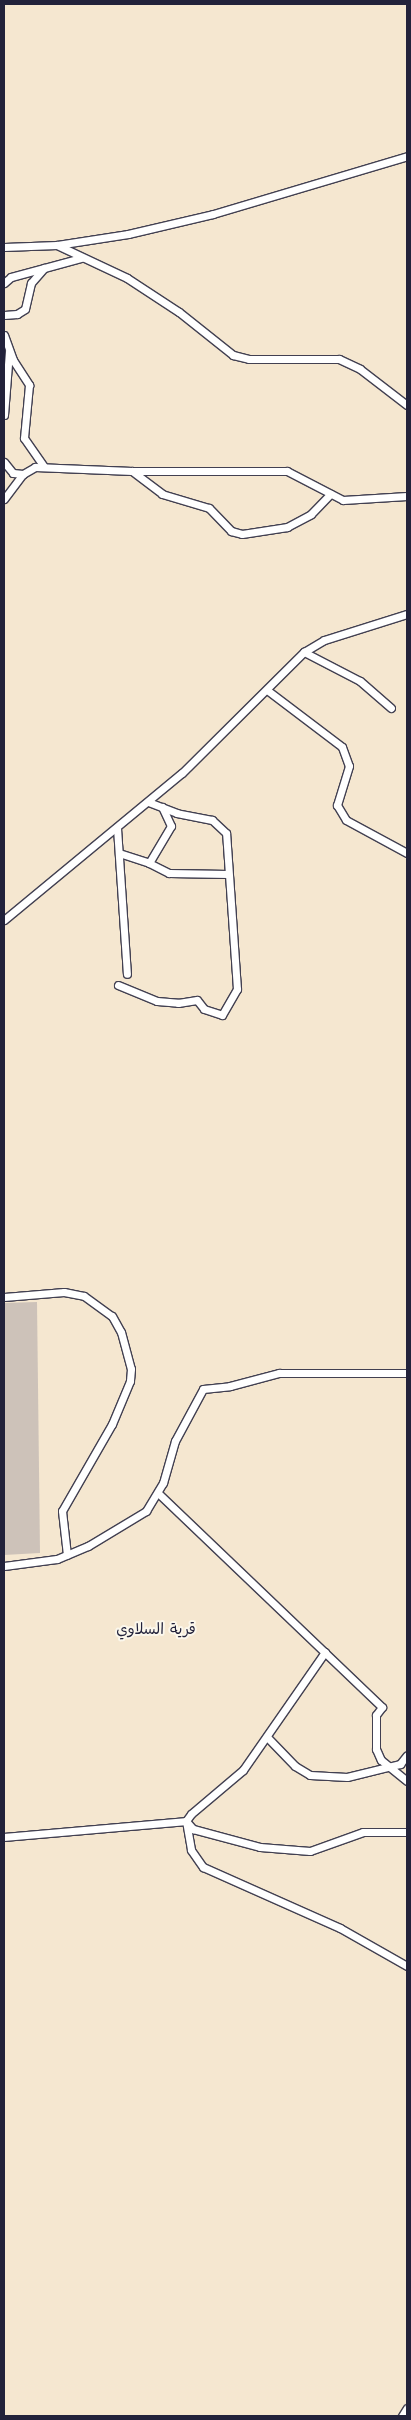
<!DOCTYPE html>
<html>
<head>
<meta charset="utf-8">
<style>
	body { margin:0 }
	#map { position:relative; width:411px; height:2420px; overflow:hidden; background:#f5e7d0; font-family:Kalam,"Playpen Sans Arabic",sans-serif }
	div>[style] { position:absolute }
	.industrial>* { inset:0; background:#cdc2b9 }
	.roads { filter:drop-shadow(1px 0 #424051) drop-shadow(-1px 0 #424051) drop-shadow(0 1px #424051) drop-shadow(0 -1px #424051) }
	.street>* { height:7px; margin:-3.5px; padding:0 3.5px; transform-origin:3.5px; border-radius:3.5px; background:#fff }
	span { translate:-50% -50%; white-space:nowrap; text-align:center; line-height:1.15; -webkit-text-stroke:4px #fbf7ec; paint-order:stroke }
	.quarter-label { font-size:15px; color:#22223b }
	.frame { position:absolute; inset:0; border:5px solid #22223b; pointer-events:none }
</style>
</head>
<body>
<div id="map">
	<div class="industrial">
		<i style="clip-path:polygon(37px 1302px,40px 1553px,4px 1555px,4px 1303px)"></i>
	</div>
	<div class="roads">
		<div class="street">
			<i style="left:57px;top:245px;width:72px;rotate:-8.8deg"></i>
			<i style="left:128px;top:234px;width:87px;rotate:-13.2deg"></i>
			<i style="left:213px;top:214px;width:202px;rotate:-16.6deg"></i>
			<i style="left:4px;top:247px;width:53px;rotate:-2.2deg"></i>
			<i style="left:57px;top:245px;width:77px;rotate:25.2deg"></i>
			<i style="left:127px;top:278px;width:62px;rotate:33.2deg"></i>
			<i style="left:179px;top:312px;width:69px;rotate:38.5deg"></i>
			<i style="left:233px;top:355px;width:16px;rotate:14deg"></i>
			<i style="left:249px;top:359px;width:90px"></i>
			<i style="left:339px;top:359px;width:23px;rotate:25deg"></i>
			<i style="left:360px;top:369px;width:59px;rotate:37.5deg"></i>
			<i style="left:4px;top:283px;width:9px;rotate:-41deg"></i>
			<i style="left:11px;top:277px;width:73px;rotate:-15.2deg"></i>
			<i style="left:4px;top:315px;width:13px;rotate:-4deg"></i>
			<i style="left:17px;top:314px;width:9px;rotate:-32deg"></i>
			<i style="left:25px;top:309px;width:27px;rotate:-77deg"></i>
			<i style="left:31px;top:283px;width:20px;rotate:-49deg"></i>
			<i style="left:4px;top:335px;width:27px;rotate:70deg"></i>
			<i style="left:13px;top:360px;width:30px;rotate:57deg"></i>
			<i style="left:29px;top:385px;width:53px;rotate:95.4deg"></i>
			<i style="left:24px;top:438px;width:35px;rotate:55deg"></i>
			<i style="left:4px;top:415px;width:64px;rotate:-85.5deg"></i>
			<i style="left:4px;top:462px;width:14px;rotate:51deg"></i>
			<i style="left:13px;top:473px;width:10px;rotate:6deg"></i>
			<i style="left:132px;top:471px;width:38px;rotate:37deg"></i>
			<i style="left:162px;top:494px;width:49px;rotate:16.6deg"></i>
			<i style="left:209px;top:508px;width:32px;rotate:46deg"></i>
			<i style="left:231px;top:531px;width:11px;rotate:15deg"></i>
			<i style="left:242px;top:534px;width:46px;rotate:-8.8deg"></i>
			<i style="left:287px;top:527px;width:27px;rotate:-28deg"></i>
			<i style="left:311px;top:514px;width:28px;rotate:-46deg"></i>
			<i style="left:4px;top:499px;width:31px;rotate:-53deg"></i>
			<i style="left:23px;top:474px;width:14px;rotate:-30deg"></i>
			<i style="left:35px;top:467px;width:97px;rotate:2.4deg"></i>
			<i style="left:132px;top:471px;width:155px"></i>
			<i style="left:287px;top:471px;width:63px;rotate:27.4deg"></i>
			<i style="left:343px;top:500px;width:64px;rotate:-3.6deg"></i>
			<i style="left:304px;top:652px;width:63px;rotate:27.4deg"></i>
			<i style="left:360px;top:681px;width:41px;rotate:41.1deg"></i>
			<i style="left:267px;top:690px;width:94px;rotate:37.2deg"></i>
			<i style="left:342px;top:747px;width:20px;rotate:70deg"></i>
			<i style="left:349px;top:766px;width:41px;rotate:107.1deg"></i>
			<i style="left:337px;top:805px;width:17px;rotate:59deg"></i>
			<i style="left:346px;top:820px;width:69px;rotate:28.4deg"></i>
			<i style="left:117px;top:828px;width:146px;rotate:86.1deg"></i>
			<i style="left:119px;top:853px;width:32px;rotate:18deg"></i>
			<i style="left:149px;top:863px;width:43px;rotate:-59.3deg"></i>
			<i style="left:171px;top:826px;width:21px;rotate:-115deg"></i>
			<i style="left:149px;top:863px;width:22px;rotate:27deg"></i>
			<i style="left:169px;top:873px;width:59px;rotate:1deg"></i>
			<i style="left:4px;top:920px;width:231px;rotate:-39.6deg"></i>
			<i style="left:182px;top:773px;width:172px;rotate:-44.8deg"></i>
			<i style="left:304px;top:652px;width:23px;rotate:-31deg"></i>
			<i style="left:324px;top:640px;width:87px;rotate:-17.4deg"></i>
			<i style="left:118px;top:985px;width:42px;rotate:22.3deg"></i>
			<i style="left:157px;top:1001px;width:21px;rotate:5deg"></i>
			<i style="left:178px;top:1003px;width:19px;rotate:-9deg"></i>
			<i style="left:197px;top:1000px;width:11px;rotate:52deg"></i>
			<i style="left:204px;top:1009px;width:19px;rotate:18deg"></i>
			<i style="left:222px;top:1015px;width:30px;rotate:-60deg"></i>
			<i style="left:237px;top:989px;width:156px;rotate:-94deg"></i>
			<i style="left:226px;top:833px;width:19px;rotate:-137deg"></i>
			<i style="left:212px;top:820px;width:36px;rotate:-169deg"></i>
			<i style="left:177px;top:813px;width:30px;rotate:-159deg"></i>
			<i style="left:4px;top:1297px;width:60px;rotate:-4.8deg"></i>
			<i style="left:64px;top:1292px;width:20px;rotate:11deg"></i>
			<i style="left:84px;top:1296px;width:34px;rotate:36deg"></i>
			<i style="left:112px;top:1316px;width:18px;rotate:61deg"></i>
			<i style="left:121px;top:1332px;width:38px;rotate:75deg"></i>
			<i style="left:131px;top:1369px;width:12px;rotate:95deg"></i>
			<i style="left:130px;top:1381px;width:47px;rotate:112.7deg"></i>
			<i style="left:112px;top:1424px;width:100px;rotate:119.9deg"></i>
			<i style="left:62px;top:1511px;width:44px;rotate:83.5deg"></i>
			<i style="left:158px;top:1493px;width:310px;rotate:43.7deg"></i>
			<i style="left:382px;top:1707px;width:10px;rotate:127deg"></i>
			<i style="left:376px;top:1715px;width:34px;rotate:90deg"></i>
			<i style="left:376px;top:1749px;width:12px;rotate:66deg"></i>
			<i style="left:381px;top:1760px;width:33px;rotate:39deg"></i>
			<i style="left:4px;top:1566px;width:53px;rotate:-7.5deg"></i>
			<i style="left:57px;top:1559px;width:34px;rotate:-23deg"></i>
			<i style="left:88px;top:1546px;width:68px;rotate:-31.1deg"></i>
			<i style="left:146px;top:1511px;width:33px;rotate:-59deg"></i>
			<i style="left:163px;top:1483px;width:44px;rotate:-74.1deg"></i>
			<i style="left:175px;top:1441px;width:59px;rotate:-61.7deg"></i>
			<i style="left:203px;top:1389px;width:27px;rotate:-6deg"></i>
			<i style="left:230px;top:1386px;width:51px;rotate:-14.9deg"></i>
			<i style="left:279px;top:1373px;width:126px"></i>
			<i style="left:325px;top:1652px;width:144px;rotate:124.8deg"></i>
			<i style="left:243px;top:1770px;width:68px;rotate:139.8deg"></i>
			<i style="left:191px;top:1814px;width:9px;rotate:126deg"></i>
			<i style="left:186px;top:1821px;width:29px;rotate:80deg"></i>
			<i style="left:191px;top:1850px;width:21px;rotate:55deg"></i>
			<i style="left:203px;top:1867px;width:150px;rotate:24deg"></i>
			<i style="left:340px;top:1928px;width:77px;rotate:29.6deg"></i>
			<i style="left:267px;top:1737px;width:40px;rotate:46deg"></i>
			<i style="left:295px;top:1766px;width:17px;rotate:31deg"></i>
			<i style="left:310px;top:1775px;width:37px;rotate:3deg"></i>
			<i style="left:347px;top:1777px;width:55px;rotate:-13.8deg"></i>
			<i style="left:400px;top:1764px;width:11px;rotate:-52deg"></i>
			<i style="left:186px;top:1821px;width:11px;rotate:49deg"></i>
			<i style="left:193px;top:1829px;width:69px;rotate:15deg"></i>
			<i style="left:260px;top:1847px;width:50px;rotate:4.6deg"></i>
			<i style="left:310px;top:1851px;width:56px;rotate:-19.7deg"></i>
			<i style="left:363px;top:1832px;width:44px"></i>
			<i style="left:4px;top:1837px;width:183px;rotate:-5deg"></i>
			<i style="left:402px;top:2416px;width:9px;rotate:-58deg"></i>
		</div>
	</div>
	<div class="quarter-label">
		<span style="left:156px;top:1631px">قرية السلاوي</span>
	</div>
	<div class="frame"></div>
</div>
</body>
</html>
